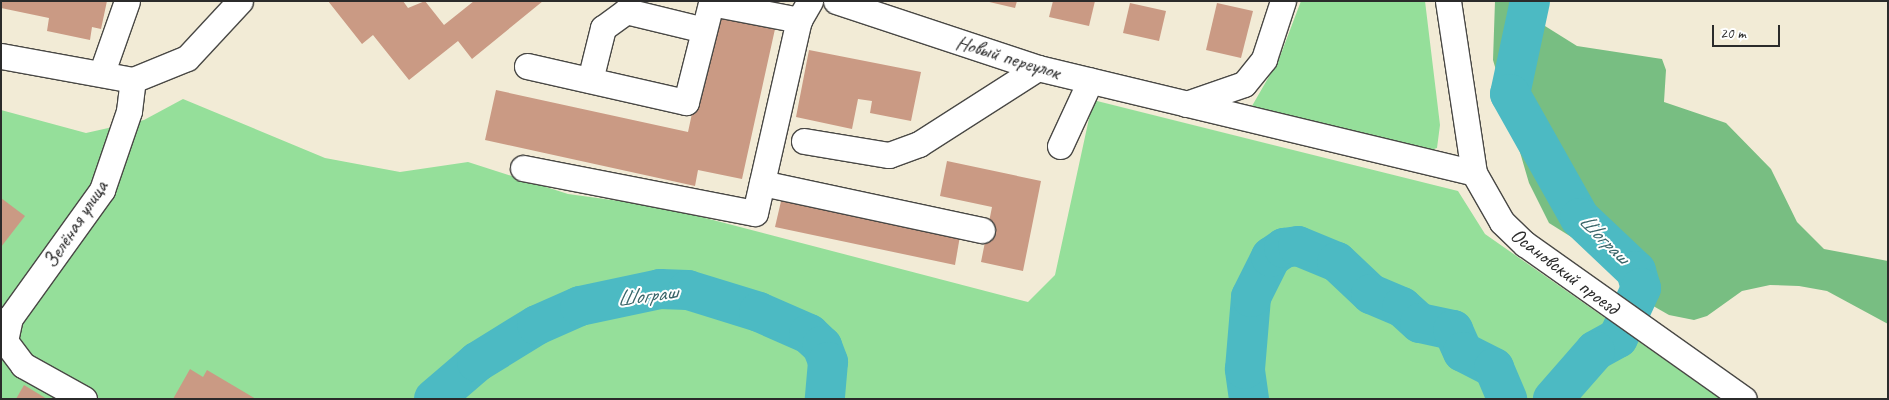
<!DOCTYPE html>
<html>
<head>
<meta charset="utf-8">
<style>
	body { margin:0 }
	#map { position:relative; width:1889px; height:400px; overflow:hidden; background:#f2ebd6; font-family:Caveat,sans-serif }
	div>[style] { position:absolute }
	.green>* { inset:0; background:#95df9a }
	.forest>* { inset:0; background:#78be82 }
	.river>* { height:40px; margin:-20px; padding:0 20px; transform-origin:20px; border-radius:20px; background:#4cbac3 }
	.building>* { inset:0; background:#ca9a84 }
	.roads { filter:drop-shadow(1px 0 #494845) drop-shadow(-1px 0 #494845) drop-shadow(0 1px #494845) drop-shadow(0 -1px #494845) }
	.minor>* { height:25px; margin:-12.5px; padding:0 12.5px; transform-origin:12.5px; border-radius:12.5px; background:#fff }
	span { translate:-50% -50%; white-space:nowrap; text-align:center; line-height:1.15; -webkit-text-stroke:4px #fff; paint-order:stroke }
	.street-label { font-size:21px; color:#2b2b2b }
	.water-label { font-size:22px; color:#386468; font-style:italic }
	.frame { position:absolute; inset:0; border:2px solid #2b2b2b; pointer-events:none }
	.scale { position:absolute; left:1712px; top:25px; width:68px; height:22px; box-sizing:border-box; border:2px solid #2b2b2b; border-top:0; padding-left:6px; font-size:15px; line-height:18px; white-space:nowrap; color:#2b2b2b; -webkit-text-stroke:4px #fff; paint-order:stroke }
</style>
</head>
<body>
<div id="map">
	<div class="green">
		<i style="clip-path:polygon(1301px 1px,1425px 1px,1440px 125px,1437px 148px,1428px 151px,1252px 106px,1279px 59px)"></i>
		<i style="clip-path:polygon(183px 99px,325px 158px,400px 172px,468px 162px,568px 194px,663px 207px,1028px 302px,1055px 275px,1093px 100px,1458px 191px,1485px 234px,1721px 399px,1px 399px,1px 110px,86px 133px,144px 120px)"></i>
	</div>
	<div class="forest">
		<i style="clip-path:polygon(1495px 1px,1542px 1px,1545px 26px,1577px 46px,1662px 59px,1666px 70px,1664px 102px,1726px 123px,1771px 169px,1797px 222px,1824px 249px,1888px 261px,1888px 324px,1827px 291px,1799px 286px,1770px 285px,1742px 291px,1707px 316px,1694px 320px,1669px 315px,1634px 295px,1618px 271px,1600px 255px,1549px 223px,1529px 183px,1493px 60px)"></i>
	</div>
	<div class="river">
		<i style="left:1530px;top:1px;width:95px;rotate:102.1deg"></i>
		<i style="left:1510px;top:94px;width:142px;rotate:60.6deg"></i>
		<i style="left:1580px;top:218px;width:77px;rotate:43.4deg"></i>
		<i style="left:1636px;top:271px;width:18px;rotate:74deg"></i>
		<i style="left:1641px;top:288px;width:55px;rotate:114.7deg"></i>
		<i style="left:1618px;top:338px;width:26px;rotate:151deg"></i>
		<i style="left:1595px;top:351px;width:64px;rotate:131.2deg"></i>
		<i style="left:434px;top:399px;width:57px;rotate:-40.7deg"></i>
		<i style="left:477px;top:362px;width:70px;rotate:-31.7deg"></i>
		<i style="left:537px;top:325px;width:47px;rotate:-23.8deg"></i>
		<i style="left:580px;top:306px;width:82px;rotate:-12deg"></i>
		<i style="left:660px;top:289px;width:28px;rotate:2deg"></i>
		<i style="left:688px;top:290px;width:74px;rotate:17.2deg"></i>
		<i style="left:759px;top:312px;width:55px;rotate:23.7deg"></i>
		<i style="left:809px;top:334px;width:18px;rotate:43deg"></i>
		<i style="left:822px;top:346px;width:17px;rotate:69deg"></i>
		<i style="left:828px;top:362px;width:37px;rotate:95deg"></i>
		<i style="left:1249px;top:399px;width:30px;rotate:-98deg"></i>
		<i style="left:1245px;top:369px;width:72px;rotate:-85.2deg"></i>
		<i style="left:1251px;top:297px;width:45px;rotate:-63.4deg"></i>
		<i style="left:1271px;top:257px;width:16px;rotate:-35deg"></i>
		<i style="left:1284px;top:248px;width:14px;rotate:-8deg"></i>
		<i style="left:1298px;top:246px;width:42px;rotate:22.3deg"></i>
		<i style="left:1337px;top:262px;width:47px;rotate:43.3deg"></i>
		<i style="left:1371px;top:294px;width:34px;rotate:23deg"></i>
		<i style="left:1402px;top:307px;width:24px;rotate:42deg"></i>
		<i style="left:1420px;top:323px;width:34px;rotate:12deg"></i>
		<i style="left:1453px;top:330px;width:24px;rotate:66deg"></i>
		<i style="left:1463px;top:352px;width:35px;rotate:27deg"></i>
		<i style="left:1494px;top:368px;width:34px;rotate:67deg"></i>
	</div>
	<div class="building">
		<i style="clip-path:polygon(1px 1px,107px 1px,101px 29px,92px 27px,90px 40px,47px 31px,49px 18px,1px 8px)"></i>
		<i style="clip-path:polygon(328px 1px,403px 1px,408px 8px,425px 1px,444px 25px,474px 1px,543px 1px,472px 59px,458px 41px,409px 80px,373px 35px,362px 44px)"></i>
		<i style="clip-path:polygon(985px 1px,1017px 1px,1015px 8px)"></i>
		<i style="clip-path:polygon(1053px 1px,1095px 1px,1089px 26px,1049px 17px)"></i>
		<i style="clip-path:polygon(1130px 3px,1166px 11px,1159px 41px,1123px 33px)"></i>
		<i style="clip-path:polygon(1217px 3px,1253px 11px,1241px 58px,1206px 50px)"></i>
		<i style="clip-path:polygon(713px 16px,775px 29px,742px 179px,698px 170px,695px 186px,485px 140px,496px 90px,688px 132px)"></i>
		<i style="clip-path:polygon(809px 50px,921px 72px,911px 121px,870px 113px,872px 101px,858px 99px,852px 129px,796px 117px)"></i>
		<i style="clip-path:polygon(947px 161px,1041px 181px,1023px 271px,981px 262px,992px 207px,940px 196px)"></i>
		<i style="clip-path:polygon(782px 197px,960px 236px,955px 265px,775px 227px)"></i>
		<i style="clip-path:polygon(1px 198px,25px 216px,1px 247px)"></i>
		<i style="clip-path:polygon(190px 369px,203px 377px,207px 370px,256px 399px,173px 399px)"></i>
		<i style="clip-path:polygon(24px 385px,47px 399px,16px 399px)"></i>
	</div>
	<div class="roads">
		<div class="minor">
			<i style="left:836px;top:1px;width:213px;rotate:18.3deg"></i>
			<i style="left:1038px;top:68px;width:448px;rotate:13.5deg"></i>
			<i style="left:1448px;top:1px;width:174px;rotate:81.4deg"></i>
			<i style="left:1474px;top:173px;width:56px;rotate:60.3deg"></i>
			<i style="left:1502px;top:222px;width:32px;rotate:44deg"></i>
			<i style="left:1525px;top:244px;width:268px;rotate:35.3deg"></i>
			<i style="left:1px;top:56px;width:134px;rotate:10.3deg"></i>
			<i style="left:527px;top:66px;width:163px;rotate:12.8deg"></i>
			<i style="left:686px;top:102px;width:102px;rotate:-75.8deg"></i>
			<i style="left:711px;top:3px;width:90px;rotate:10.9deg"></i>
			<i style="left:102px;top:72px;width:75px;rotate:-70.6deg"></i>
			<i style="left:590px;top:80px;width:54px;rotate:-76deg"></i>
			<i style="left:603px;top:28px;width:29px;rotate:-36deg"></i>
			<i style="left:626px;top:11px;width:80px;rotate:13.7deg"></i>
			<i style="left:1186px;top:104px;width:61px;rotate:-19deg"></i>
			<i style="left:1244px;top:84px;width:32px;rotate:-51deg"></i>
			<i style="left:1264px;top:59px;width:61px;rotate:-71.9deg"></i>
			<i style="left:804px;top:141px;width:86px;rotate:9.4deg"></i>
			<i style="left:889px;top:155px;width:32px;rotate:-20deg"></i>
			<i style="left:919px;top:144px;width:141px;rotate:-32.6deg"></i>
			<i style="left:1060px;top:146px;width:72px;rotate:-65.2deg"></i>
			<i style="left:523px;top:168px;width:236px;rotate:11deg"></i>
			<i style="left:755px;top:213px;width:198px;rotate:-77.2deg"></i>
			<i style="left:799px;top:20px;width:22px;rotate:-60deg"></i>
			<i style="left:762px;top:183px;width:225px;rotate:12.1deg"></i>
			<i style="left:84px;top:399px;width:70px;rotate:-150.9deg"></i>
			<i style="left:23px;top:365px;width:30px;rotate:-127deg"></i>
			<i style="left:5px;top:341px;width:24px;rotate:-78deg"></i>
			<i style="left:10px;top:318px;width:158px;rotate:-54.3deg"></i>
			<i style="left:102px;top:190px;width:83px;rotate:-71.1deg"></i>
			<i style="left:129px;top:111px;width:31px;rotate:-83deg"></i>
			<i style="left:133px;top:80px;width:58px;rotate:-22.2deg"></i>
			<i style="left:187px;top:58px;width:78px;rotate:-47.1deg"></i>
		</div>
	</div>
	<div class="street-label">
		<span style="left:1008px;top:57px;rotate:17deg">Новый переулок</span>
		<span style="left:75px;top:224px;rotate:-57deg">Зелёная улица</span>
		<span style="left:1565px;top:271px;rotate:37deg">Осановский проезд</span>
	</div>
	<div class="water-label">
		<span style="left:1604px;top:239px;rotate:45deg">Шограш</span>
		<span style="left:647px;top:296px;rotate:-7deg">Шограш</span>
	</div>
	<div class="frame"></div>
	<div class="scale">20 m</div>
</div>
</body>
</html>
